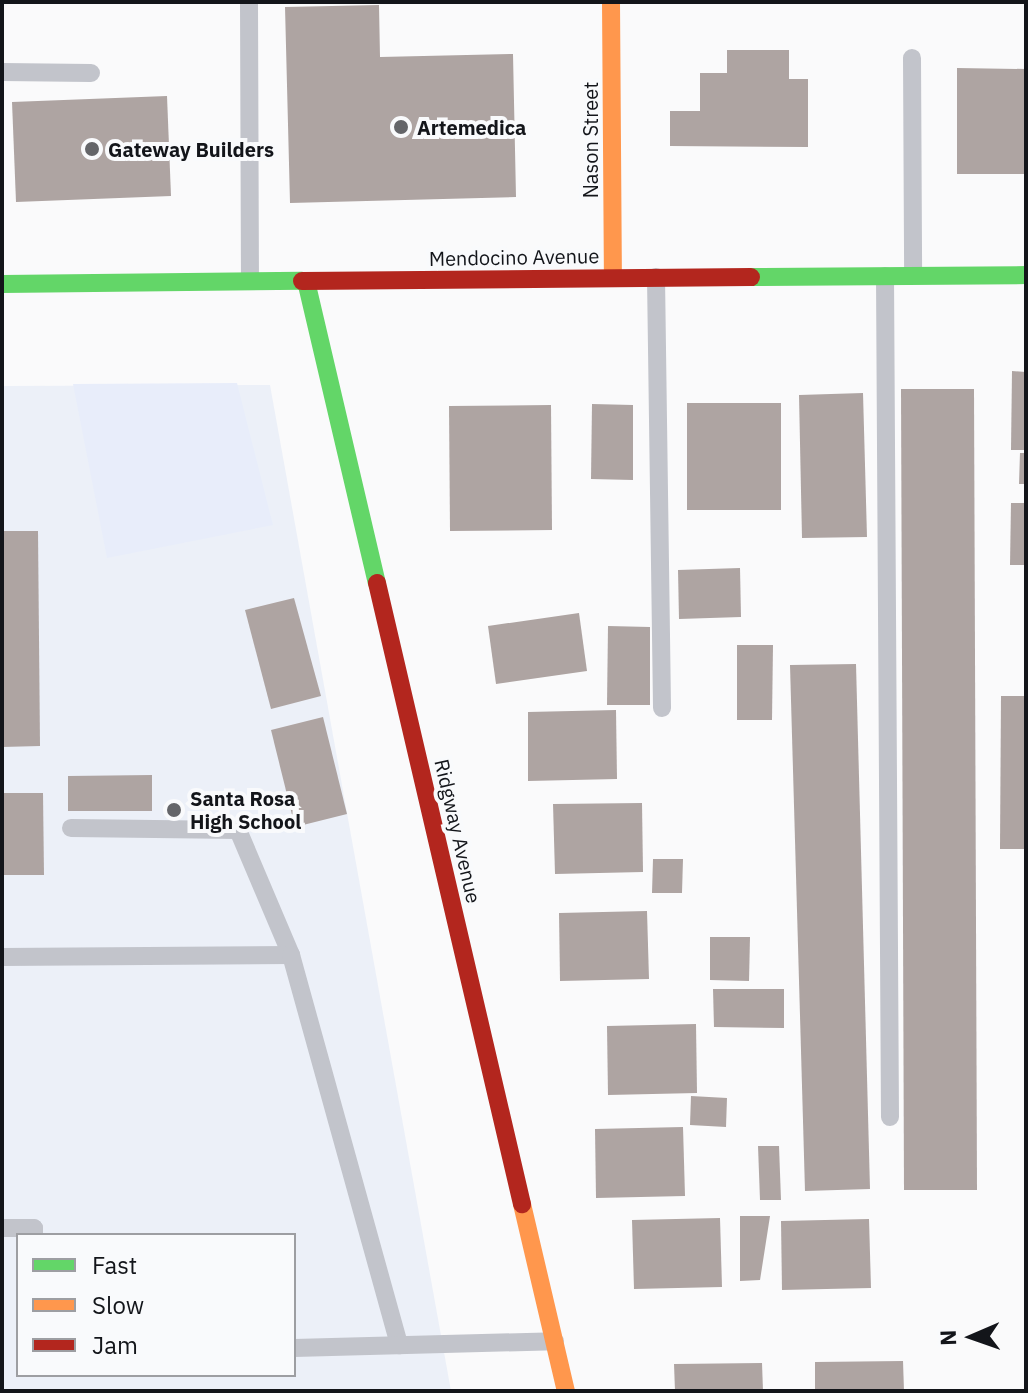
<!DOCTYPE html>
<html>
<head>
<meta charset="utf-8">
<style>
	body { margin:0 }
	#map { position:relative; width:1028px; height:1393px; overflow:hidden; background:#fafafb; font-family:"IBM Plex Sans",sans-serif }
	div>[style] { position:absolute }
	.built>* { inset:0; background:#ecf0f8 }
	.green>* { inset:0; background:#e8edfa }
	.building>* { inset:0; background:#aea4a2 }
	.lane>* { height:18px; margin:-9px; padding:0 9px; transform-origin:9px; border-radius:9px; background:#c2c4cb }
	.fast>* { height:18px; margin:-9px; padding:0 9px; transform-origin:9px; border-radius:9px; background:#63d668 }
	.slow>* { height:18px; margin:-9px; padding:0 9px; transform-origin:9px; border-radius:9px; background:#ff974d }
	.jam>* { height:18px; margin:-9px; padding:0 9px; transform-origin:9px; border-radius:9px; background:#b3261e }
	.dots>* { width:22px; height:22px; translate:-50% -50%; box-sizing:border-box; border:4px solid #f9fafc; border-radius:50% }
	span { translate:-50% -50%; white-space:nowrap; text-align:center; line-height:1.15; -webkit-text-stroke:8px #f9fafc; paint-order:stroke }
	.poi-label { font-size:20px; color:#13151a; font-weight:700 }
	.left { translate:0 -50%; text-align:left }
	.street-label { font-size:20px; color:#13151a }
	.frame { position:absolute; inset:0; border:4px solid #13151a; pointer-events:none }
	.legend { position:absolute; left:16px; top:1233px; width:280px; height:144px; box-sizing:border-box; background:#f9fafc; border:2px solid #9d9ea2; margin:0; padding:10px 14px; list-style:none; font-size:24px; color:#13151a }
	.legend li { display:flex; align-items:center; gap:16px; height:40px }
	.legend b { width:40px; border:2px solid #9d9ea2 }
	.north { position:absolute; left:932px; top:1297px; width:80px; height:80px; -webkit-text-stroke:6px #f9fafc; paint-order:stroke; rotate:268deg; font-size:22px; font-weight:700; line-height:32px; text-align:center; color:#13151a }
	.north::after { content:''; display:block; margin:auto; width:28px; height:36px; background:#13151a; clip-path:polygon(50% 0,100% 100%,50% 72%,0 100%) }
</style>
</head>
<body>
<div id="map">
	<div class="built">
		<i style="clip-path:polygon(evenodd,270px 385px,451px 1391px,2px 1391px,2px 386px,270px 385px,18px 1235px,294px 1235px,294px 1375px,18px 1375px,18px 1235px)"></i>
	</div>
	<div class="green">
		<i style="clip-path:polygon(237px 383px,273px 525px,107px 558px,73px 384px)"></i>
	</div>
	<div class="building">
		<i style="clip-path:polygon(379px 5px,380px 57px,513px 54px,516px 197px,290px 203px,285px 7px)"></i>
		<i style="clip-path:polygon(727px 50px,789px 50px,789px 79px,808px 79px,808px 147px,670px 146px,670px 111px,700px 111px,700px 73px,727px 73px)"></i>
		<i style="clip-path:polygon(957px 68px,1026px 69px,1026px 174px,957px 174px)"></i>
		<i style="clip-path:polygon(167px 96px,171px 196px,16px 202px,12px 102px)"></i>
		<i style="clip-path:polygon(1012px 371px,1026px 372px,1026px 450px,1011px 450px)"></i>
		<i style="clip-path:polygon(901px 389px,974px 389px,977px 1190px,904px 1190px)"></i>
		<i style="clip-path:polygon(863px 393px,867px 537px,802px 538px,799px 395px)"></i>
		<i style="clip-path:polygon(687px 403px,781px 403px,781px 510px,687px 510px)"></i>
		<i style="clip-path:polygon(592px 404px,633px 405px,633px 480px,591px 479px)"></i>
		<i style="clip-path:polygon(551px 405px,552px 530px,450px 531px,449px 406px)"></i>
		<i style="clip-path:polygon(1020px 453px,1026px 453px,1026px 484px,1019px 484px)"></i>
		<i style="clip-path:polygon(1011px 503px,1026px 503px,1026px 565px,1010px 565px)"></i>
		<i style="clip-path:polygon(2px 531px,38px 531px,40px 746px,2px 747px)"></i>
		<i style="clip-path:polygon(740px 568px,741px 617px,679px 619px,678px 570px)"></i>
		<i style="clip-path:polygon(294px 598px,321px 696px,271px 709px,245px 610px)"></i>
		<i style="clip-path:polygon(579px 613px,587px 671px,496px 684px,488px 626px)"></i>
		<i style="clip-path:polygon(608px 626px,650px 627px,650px 705px,607px 705px)"></i>
		<i style="clip-path:polygon(737px 645px,773px 645px,772px 720px,737px 720px)"></i>
		<i style="clip-path:polygon(856px 664px,870px 1189px,805px 1191px,790px 665px)"></i>
		<i style="clip-path:polygon(1001px 696px,1026px 696px,1026px 849px,1000px 849px)"></i>
		<i style="clip-path:polygon(616px 710px,617px 779px,528px 781px,528px 712px)"></i>
		<i style="clip-path:polygon(323px 717px,347px 814px,295px 827px,271px 730px)"></i>
		<i style="clip-path:polygon(152px 775px,152px 811px,68px 811px,68px 776px)"></i>
		<i style="clip-path:polygon(2px 793px,43px 793px,44px 875px,2px 875px)"></i>
		<i style="clip-path:polygon(642px 803px,643px 872px,555px 874px,553px 804px)"></i>
		<i style="clip-path:polygon(653px 859px,683px 859px,682px 893px,652px 893px)"></i>
		<i style="clip-path:polygon(647px 911px,649px 979px,560px 981px,559px 913px)"></i>
		<i style="clip-path:polygon(710px 937px,750px 937px,749px 981px,710px 980px)"></i>
		<i style="clip-path:polygon(713px 989px,784px 989px,784px 1028px,714px 1027px)"></i>
		<i style="clip-path:polygon(696px 1024px,697px 1093px,608px 1095px,607px 1026px)"></i>
		<i style="clip-path:polygon(691px 1096px,727px 1098px,726px 1127px,690px 1125px)"></i>
		<i style="clip-path:polygon(683px 1127px,685px 1196px,596px 1198px,595px 1129px)"></i>
		<i style="clip-path:polygon(758px 1146px,779px 1146px,781px 1200px,760px 1200px)"></i>
		<i style="clip-path:polygon(740px 1216px,770px 1216px,760px 1280px,740px 1281px)"></i>
		<i style="clip-path:polygon(720px 1218px,722px 1287px,634px 1289px,632px 1220px)"></i>
		<i style="clip-path:polygon(869px 1219px,871px 1288px,782px 1290px,781px 1221px)"></i>
		<i style="clip-path:polygon(903px 1361px,904px 1391px,815px 1391px,815px 1362px)"></i>
		<i style="clip-path:polygon(762px 1363px,763px 1391px,675px 1391px,674px 1364px)"></i>
	</div>
	<div class="lane">
		<i style="left:249px;top:2px;width:278px;rotate:89.8deg"></i>
		<i style="left:912px;top:58px;width:217px;rotate:89.7deg"></i>
		<i style="left:2px;top:72px;width:89px;rotate:0.6deg"></i>
		<i style="left:885px;top:276px;width:841px;rotate:89.66deg"></i>
		<i style="left:656px;top:277px;width:431px;rotate:89.2deg"></i>
		<i style="left:71px;top:828px;width:167px;rotate:0.7deg"></i>
		<i style="left:238px;top:830px;width:136px;rotate:67deg"></i>
		<i style="left:2px;top:957px;width:289px;rotate:-0.4deg"></i>
		<i style="left:291px;top:955px;width:405px;rotate:74.5deg"></i>
		<i style="left:2px;top:1228px;width:32px"></i>
		<i style="left:34px;top:1228px;width:7px;rotate:90deg"></i>
		<i style="left:294px;top:1348px;width:261px;rotate:-1.5deg"></i>
	</div>
	<div class="fast">
		<i style="left:751px;top:277px;width:275px;rotate:-0.4deg"></i>
		<i style="left:306px;top:281px;width:310px;rotate:76.8deg"></i>
		<i style="left:2px;top:284px;width:300px;rotate:-0.6deg"></i>
	</div>
	<div class="slow">
		<i style="left:611px;top:2px;width:276px;rotate:89.6deg"></i>
		<i style="left:522px;top:1204px;width:192px;rotate:76.8deg"></i>
	</div>
	<div class="jam">
		<i style="left:302px;top:281px;width:449px;rotate:-0.5deg"></i>
		<i style="left:377px;top:583px;width:638px;rotate:76.86deg"></i>
	</div>
	<div class="dots">
		<i style="left:401px;top:127px;background:#646569"></i>
		<i style="left:92px;top:149px;background:#646569"></i>
		<i style="left:174px;top:810px;background:#646569"></i>
	</div>
	<div class="poi-label">
		<span class="left" style="left:417px;top:127px">Artemedica</span>
		<span class="left" style="left:108px;top:149px">Gateway Builders</span>
		<span class="left" style="left:190px;top:810px">Santa Rosa<br>High School</span>
	</div>
	<div class="street-label">
		<span style="left:590px;top:140px;rotate:-90deg">Nason Street</span>
		<span style="left:514px;top:257px;rotate:-1deg">Mendocino Avenue</span>
		<span style="left:458px;top:831px;rotate:77deg">Ridgway Avenue</span>
	</div>
	<div class="frame"></div>
	<ul class="legend">
	<li><b style="height:10px;background:#63d668"></b>Fast</li>
	<li><b style="height:10px;background:#ff974d"></b>Slow</li>
	<li><b style="height:10px;background:#b3261e"></b>Jam</li>
	</ul>
	<div class="north">N</div>
</div>
</body>
</html>
